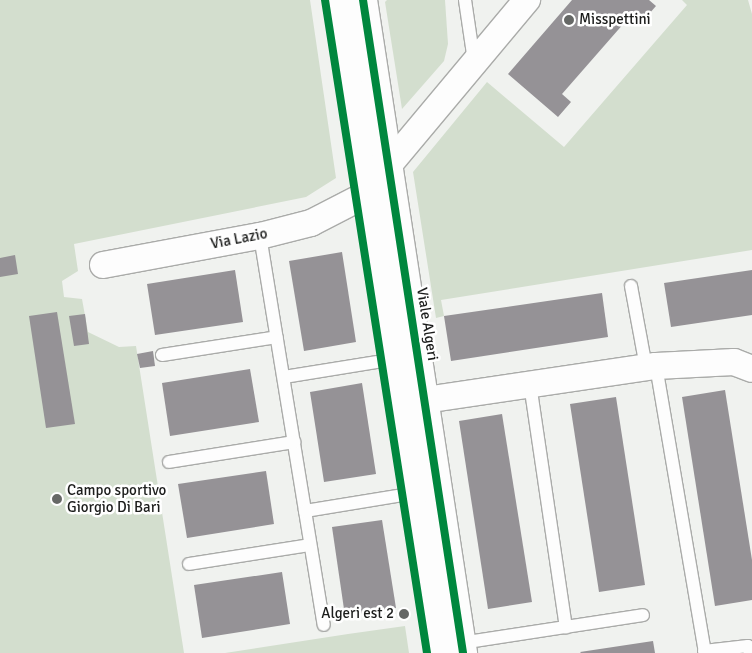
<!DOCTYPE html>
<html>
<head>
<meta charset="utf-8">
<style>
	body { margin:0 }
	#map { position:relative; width:752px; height:653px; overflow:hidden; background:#f0f2ef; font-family:Signika,sans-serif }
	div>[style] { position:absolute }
	.green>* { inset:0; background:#d3dece }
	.building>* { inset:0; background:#959296 }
	.roads { filter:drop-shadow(1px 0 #aaaba9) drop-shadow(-1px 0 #aaaba9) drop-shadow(0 1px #aaaba9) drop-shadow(0 -1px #aaaba9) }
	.service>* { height:12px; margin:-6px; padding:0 6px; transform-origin:6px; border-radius:6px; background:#fdfdfd }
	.minor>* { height:26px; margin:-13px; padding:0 13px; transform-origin:13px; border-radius:13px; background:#fdfdfd }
	.tertiary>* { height:28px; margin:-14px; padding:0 14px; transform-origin:14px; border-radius:14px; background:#fdfdfd }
	.cycleway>* { height:8px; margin:-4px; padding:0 4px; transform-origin:4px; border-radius:4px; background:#00873e }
	.dots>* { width:14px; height:14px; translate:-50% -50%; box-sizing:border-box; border:2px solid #fff; border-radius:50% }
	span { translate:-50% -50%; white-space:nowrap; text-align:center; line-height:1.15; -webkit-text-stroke:5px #fff; paint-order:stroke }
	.poi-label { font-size:15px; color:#1c1d1c }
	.left { translate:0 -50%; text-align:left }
	.right { translate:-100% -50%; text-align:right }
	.street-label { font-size:15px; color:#1c1d1c }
</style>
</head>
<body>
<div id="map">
	<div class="green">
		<i style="clip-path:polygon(0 0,310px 0,336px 178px,306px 197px,74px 244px,78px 271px,62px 281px,64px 297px,82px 299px,88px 332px,119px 347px,136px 346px,184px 653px,0 653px)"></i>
		<i style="clip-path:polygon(387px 0,445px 0,448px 44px,444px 61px,402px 109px,385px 2px)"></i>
		<i style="clip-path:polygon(682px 0,748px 0,752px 14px,752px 250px,441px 300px,444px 316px,436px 318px,413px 172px,487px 82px,564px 147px,687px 5px)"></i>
		<i style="clip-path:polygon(405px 626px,409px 653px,225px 653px,348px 634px)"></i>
	</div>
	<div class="building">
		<i style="clip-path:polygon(572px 0,649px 0,656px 6px,642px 22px,632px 14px,562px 94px,571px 102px,558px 117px,508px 74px)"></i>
		<i style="clip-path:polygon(342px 252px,356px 342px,304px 351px,289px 261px)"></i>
		<i style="clip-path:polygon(15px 255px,18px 274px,0 277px,0 258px)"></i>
		<i style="clip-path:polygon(235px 270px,243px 322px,155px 335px,147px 284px)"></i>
		<i style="clip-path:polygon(752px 270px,752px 315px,671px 327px,664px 283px)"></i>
		<i style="clip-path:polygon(602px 293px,608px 337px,451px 361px,444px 316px)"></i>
		<i style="clip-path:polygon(57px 312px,75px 424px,46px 428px,29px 316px)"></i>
		<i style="clip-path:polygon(85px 314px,89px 344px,74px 346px,69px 316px)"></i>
		<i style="clip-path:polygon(153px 351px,155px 366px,140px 368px,137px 354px)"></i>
		<i style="clip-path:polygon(250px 369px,259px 422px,170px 436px,162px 383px)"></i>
		<i style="clip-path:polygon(362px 383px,376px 474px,324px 482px,310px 392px)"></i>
		<i style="clip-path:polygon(725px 390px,752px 560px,752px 600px,715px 606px,682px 397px)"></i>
		<i style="clip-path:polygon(616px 397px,645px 585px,599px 592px,570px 404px)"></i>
		<i style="clip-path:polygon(502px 414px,532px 602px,488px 609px,459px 421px)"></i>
		<i style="clip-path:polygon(266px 471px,274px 524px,187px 538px,178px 484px)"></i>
		<i style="clip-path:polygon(382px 520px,396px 608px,345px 616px,332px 527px)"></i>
		<i style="clip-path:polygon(282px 572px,290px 624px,202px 638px,194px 585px)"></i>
		<i style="clip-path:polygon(653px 641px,655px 653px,581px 653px,580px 652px)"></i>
	</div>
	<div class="roads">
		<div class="service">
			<i style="left:465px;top:0;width:62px;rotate:81.6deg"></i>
			<i style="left:260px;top:236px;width:394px;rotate:80.7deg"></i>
			<i style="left:631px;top:286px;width:82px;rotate:79.5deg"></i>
			<i style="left:162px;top:355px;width:116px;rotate:-8.9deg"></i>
			<i style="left:656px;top:366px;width:291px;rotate:80.3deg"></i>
			<i style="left:284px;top:377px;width:112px;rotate:-9.2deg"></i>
			<i style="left:530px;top:384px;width:246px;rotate:81.6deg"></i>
			<i style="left:169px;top:462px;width:127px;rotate:-9.1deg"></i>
			<i style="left:305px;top:511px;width:111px;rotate:-9.3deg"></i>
			<i style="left:189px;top:564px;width:122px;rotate:-8.9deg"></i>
			<i style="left:461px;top:643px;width:184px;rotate:-8.7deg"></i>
			<i style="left:704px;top:651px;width:44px;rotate:-6.5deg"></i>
			<i style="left:748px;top:646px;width:7px;rotate:74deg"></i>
		</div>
		<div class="minor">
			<i style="left:388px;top:166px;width:217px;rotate:-50.1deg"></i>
			<i style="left:103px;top:265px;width:160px;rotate:-10.5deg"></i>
			<i style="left:260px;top:236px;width:53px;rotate:-14.3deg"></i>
			<i style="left:311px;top:223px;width:65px;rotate:-27.3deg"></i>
			<i style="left:425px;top:400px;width:233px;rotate:-8.4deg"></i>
			<i style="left:656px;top:366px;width:78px;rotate:-2.9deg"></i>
			<i style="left:734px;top:362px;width:19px;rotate:21deg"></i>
		</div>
		<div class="tertiary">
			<i style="left:339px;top:0;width:661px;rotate:81.29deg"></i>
			<i style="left:363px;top:0;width:661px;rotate:81.29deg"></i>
		</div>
	</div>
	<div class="cycleway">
		<i style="left:325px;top:0;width:661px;rotate:81.12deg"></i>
		<i style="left:363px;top:0;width:661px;rotate:81.29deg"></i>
	</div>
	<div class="dots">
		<i style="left:569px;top:20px;background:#666866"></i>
		<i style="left:57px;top:499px;background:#666866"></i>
		<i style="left:404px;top:614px;background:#666866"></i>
	</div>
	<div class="poi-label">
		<span class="left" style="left:579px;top:20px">Misspettini</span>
		<span class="left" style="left:67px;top:499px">Campo sportivo<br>Giorgio Di Bari</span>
		<span class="right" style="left:394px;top:614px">Algeri est 2</span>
	</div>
	<div class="street-label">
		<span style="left:239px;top:239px;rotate:-11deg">Via Lazio</span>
		<span style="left:427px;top:324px;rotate:81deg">Viale Algeri</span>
	</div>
</div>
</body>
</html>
